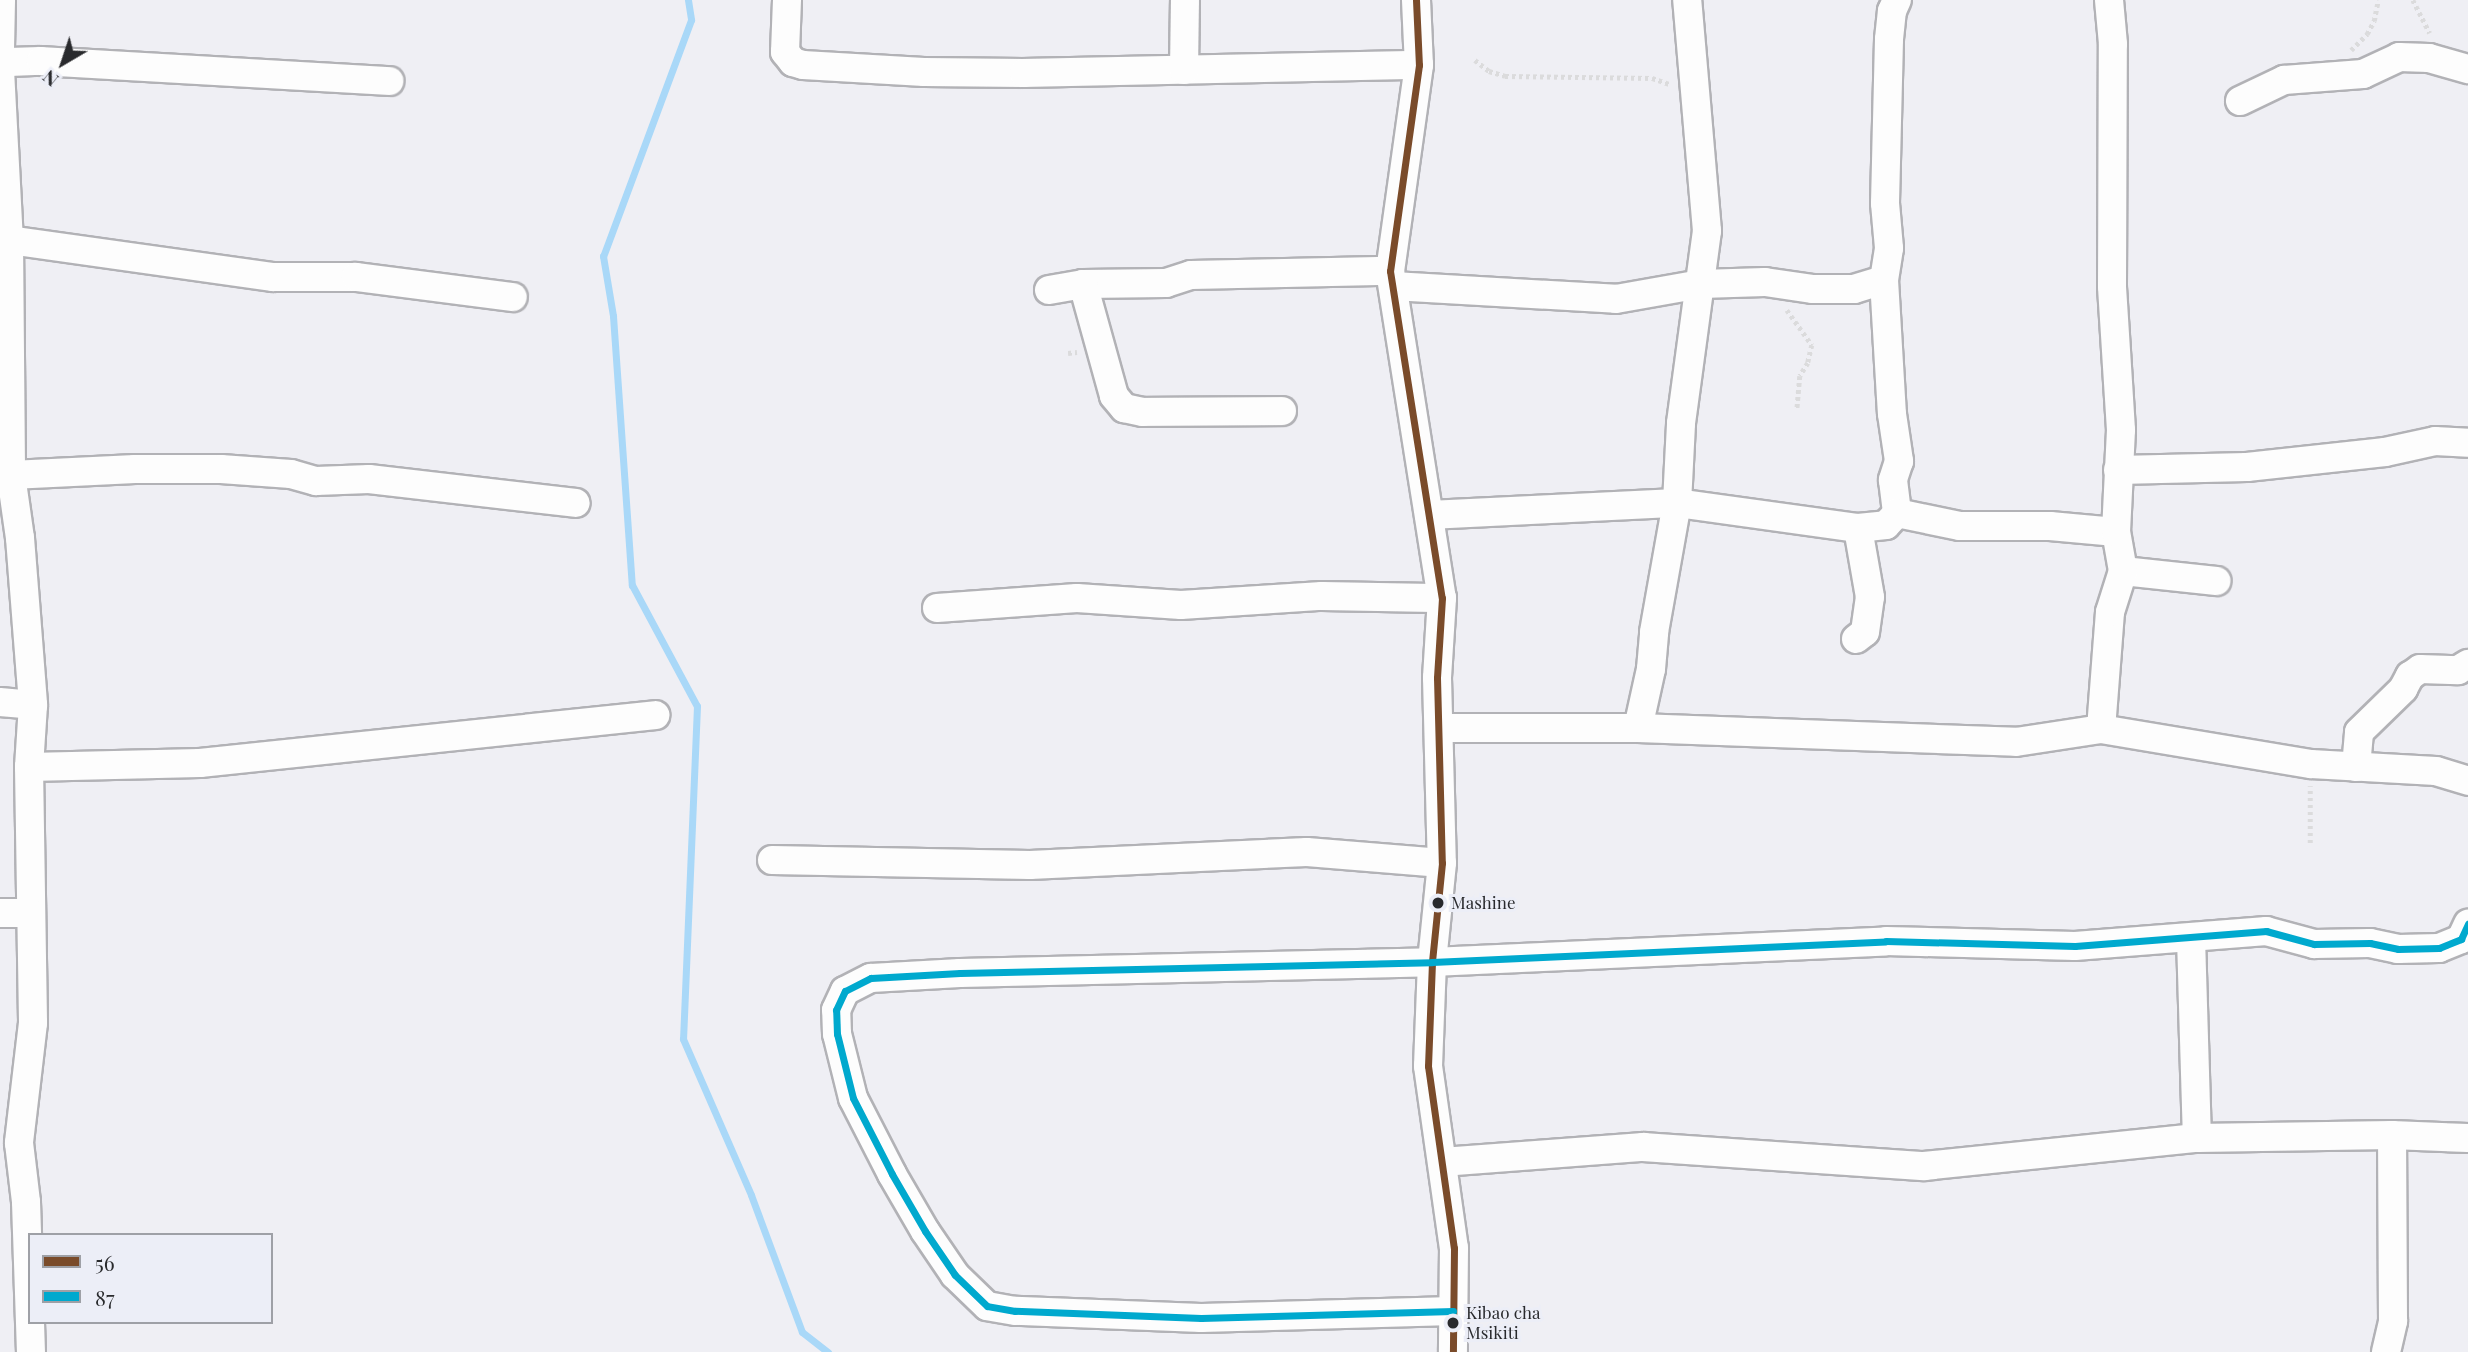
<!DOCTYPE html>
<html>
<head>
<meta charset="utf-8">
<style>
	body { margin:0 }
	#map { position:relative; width:2468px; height:1352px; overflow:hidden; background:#efeff4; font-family:"Playfair Display",serif }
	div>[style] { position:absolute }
	.stream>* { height:7px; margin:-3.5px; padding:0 3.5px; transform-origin:3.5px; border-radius:3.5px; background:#a9d8f8 }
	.path>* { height:4.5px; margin-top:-2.25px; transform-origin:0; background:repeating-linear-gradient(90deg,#dbdbdc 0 3.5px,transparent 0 7px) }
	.roads { filter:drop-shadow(2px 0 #b2b2b6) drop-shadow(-2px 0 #b2b2b6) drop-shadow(0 2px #b2b2b6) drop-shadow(0 -2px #b2b2b6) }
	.street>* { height:28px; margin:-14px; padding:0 14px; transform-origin:14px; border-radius:14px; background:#fdfdfd }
	.bus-1>* { height:7px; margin:-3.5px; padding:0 3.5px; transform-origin:3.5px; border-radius:3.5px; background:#7a4b2a }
	.bus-2>* { height:7px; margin:-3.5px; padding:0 3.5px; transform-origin:3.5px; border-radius:3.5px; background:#00a9ce }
	.dots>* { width:19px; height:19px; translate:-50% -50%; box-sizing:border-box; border:4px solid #eceef7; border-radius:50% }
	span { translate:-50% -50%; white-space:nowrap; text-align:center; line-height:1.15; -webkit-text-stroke:6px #eceef7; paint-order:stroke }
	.bus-label { font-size:17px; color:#292a2d }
	.left { translate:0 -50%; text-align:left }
	.legend { position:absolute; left:28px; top:1233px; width:245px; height:91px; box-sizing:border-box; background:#eceef7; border:2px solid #9ea0a6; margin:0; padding:9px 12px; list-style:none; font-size:21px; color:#292a2d }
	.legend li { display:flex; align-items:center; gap:14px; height:35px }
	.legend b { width:35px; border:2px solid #9ea0a6 }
	.north { position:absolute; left:28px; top:28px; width:70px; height:70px; -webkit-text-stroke:5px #eceef7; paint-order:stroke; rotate:219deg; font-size:19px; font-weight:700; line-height:28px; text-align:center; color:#292a2d }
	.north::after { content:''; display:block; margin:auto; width:24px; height:32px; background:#292a2d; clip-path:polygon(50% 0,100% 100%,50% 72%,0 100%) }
</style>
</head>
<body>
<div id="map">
	<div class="stream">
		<i style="left:688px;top:0;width:20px;rotate:81deg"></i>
		<i style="left:691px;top:20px;width:252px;rotate:110.4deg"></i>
		<i style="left:603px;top:256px;width:61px;rotate:80.5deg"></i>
		<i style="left:613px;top:316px;width:270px;rotate:86deg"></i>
		<i style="left:632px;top:585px;width:137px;rotate:61.8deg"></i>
		<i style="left:697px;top:706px;width:333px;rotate:92.4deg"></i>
		<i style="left:683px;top:1039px;width:170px;rotate:66.4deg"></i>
		<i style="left:751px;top:1195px;width:146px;rotate:69.6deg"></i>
		<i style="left:802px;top:1332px;width:33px;rotate:38deg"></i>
	</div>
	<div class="path">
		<i style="left:2413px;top:0;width:37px;rotate:63deg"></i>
		<i style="left:2351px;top:50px;width:23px;rotate:-45deg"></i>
		<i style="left:2367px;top:34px;width:15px;rotate:-62deg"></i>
		<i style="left:2374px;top:21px;width:21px;rotate:-79deg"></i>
		<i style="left:1475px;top:60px;width:18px;rotate:38deg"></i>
		<i style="left:1489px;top:71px;width:17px;rotate:17deg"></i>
		<i style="left:1505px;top:76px;width:147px;rotate:0.8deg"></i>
		<i style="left:1652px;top:78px;width:18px;rotate:19deg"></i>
		<i style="left:1787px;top:310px;width:43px;rotate:54.5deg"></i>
		<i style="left:1812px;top:345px;width:18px;rotate:103deg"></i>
		<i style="left:1808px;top:363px;width:15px;rotate:122deg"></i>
		<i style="left:1800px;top:376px;width:34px;rotate:95deg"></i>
		<i style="left:1068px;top:353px;width:9px;rotate:-6deg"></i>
		<i style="left:2310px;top:843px;width:57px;rotate:-90deg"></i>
	</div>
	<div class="roads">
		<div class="street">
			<i style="left:787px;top:0;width:52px;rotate:92.2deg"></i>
			<i style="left:785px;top:52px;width:13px;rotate:51deg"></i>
			<i style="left:793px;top:62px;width:10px;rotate:17deg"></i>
			<i style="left:803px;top:65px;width:121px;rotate:3.3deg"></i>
			<i style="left:924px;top:72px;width:100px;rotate:0.6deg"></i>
			<i style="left:1024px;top:73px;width:395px;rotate:-1.2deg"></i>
			<i style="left:1416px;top:0;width:65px;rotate:87.4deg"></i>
			<i style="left:1419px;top:65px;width:208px;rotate:98deg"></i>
			<i style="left:1390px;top:271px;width:331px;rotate:81deg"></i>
			<i style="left:1442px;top:598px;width:80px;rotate:93.6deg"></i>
			<i style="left:1437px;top:678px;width:185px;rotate:88.5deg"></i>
			<i style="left:1442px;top:863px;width:100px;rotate:95.8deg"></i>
			<i style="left:1432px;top:962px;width:104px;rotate:92.2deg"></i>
			<i style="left:1428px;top:1066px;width:184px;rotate:81.9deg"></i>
			<i style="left:1454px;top:1248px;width:104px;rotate:90.6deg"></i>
			<i style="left:0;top:49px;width:49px;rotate:-88.8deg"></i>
			<i style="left:0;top:67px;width:10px;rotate:-29deg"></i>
			<i style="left:9px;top:62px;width:32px;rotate:-2deg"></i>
			<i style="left:41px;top:61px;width:349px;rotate:3.3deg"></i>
			<i style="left:0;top:70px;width:170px;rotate:87deg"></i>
			<i style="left:9px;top:240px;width:235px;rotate:89.5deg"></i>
			<i style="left:11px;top:475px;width:64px;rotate:81.9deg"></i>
			<i style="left:20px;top:538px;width:168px;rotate:85.5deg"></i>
			<i style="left:33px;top:705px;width:62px;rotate:93.7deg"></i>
			<i style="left:29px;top:767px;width:256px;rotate:89.1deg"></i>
			<i style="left:33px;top:1023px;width:121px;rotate:96.7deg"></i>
			<i style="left:19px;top:1143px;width:59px;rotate:83.2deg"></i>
			<i style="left:26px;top:1202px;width:150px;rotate:88.1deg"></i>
			<i style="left:1184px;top:70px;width:70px;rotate:-89.2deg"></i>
			<i style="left:2240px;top:101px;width:49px;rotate:-25.5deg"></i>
			<i style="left:2284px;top:80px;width:79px;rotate:-4.3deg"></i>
			<i style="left:2363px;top:74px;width:40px;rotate:-25deg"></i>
			<i style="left:2399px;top:57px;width:30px;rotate:2deg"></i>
			<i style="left:2429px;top:58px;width:41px;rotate:15.8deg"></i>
			<i style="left:9px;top:240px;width:267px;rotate:8deg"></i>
			<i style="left:273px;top:277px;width:83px"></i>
			<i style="left:356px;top:277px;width:158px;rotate:7.3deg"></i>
			<i style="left:1884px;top:280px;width:134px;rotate:86.6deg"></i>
			<i style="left:1892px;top:414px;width:48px;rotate:81.5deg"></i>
			<i style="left:1899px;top:461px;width:20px;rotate:108deg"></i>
			<i style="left:1893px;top:480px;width:33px;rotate:83deg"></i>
			<i style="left:1083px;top:284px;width:83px;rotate:-0.7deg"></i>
			<i style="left:1166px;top:283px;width:26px;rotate:-18deg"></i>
			<i style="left:1191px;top:275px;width:199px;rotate:-1.2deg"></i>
			<i style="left:1393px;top:286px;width:223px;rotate:3.3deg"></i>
			<i style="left:1616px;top:299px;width:86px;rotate:-10deg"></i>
			<i style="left:1701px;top:284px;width:64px;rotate:-1.8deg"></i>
			<i style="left:1765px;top:282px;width:49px;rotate:8.3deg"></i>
			<i style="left:1813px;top:289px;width:41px"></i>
			<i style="left:1854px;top:289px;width:31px;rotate:-17deg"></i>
			<i style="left:1884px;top:280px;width:32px;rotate:-81deg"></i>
			<i style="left:1889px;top:248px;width:45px;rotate:-95.1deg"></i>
			<i style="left:1885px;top:203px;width:164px;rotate:-88.6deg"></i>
			<i style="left:1889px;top:39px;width:28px;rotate:-84deg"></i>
			<i style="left:1892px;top:11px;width:12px;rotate:-66deg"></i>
			<i style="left:1049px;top:290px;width:35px;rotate:-10deg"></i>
			<i style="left:1083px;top:284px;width:116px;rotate:74.5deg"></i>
			<i style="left:1114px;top:396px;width:16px;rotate:50deg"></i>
			<i style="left:1124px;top:408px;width:19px;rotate:12deg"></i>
			<i style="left:1143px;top:412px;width:139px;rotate:-0.4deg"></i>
			<i style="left:2118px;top:470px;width:129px;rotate:-1.3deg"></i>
			<i style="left:2247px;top:467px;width:139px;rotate:-6.2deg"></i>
			<i style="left:2385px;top:452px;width:51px;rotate:-12.4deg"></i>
			<i style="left:2435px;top:441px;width:33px;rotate:3deg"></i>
			<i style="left:11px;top:475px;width:124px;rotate:-2.8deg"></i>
			<i style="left:135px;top:469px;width:86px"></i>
			<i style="left:221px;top:469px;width:70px;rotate:4.1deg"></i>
			<i style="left:291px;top:474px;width:26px;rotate:16deg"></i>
			<i style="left:316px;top:481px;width:53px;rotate:-2.2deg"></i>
			<i style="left:369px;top:479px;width:208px;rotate:6.6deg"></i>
			<i style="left:1429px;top:515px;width:248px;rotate:-2.8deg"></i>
			<i style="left:1677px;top:503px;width:183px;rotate:7.9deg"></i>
			<i style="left:1858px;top:528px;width:28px;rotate:-6deg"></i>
			<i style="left:1886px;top:525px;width:16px;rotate:-47deg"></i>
			<i style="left:1897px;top:513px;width:64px;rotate:11.7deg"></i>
			<i style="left:1960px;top:526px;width:90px"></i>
			<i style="left:2050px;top:526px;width:66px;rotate:5.2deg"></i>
			<i style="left:2123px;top:571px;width:94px;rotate:6.1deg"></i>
			<i style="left:937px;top:608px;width:140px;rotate:-4.1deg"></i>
			<i style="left:1077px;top:598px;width:104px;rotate:3.9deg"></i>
			<i style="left:1181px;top:605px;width:141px;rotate:-3.7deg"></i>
			<i style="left:1322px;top:596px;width:120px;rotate:1deg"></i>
			<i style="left:1856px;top:639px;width:11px;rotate:-38deg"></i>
			<i style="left:1865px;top:632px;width:35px;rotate:-82deg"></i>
			<i style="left:1870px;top:597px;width:70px;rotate:-99.9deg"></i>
			<i style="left:0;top:702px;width:33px;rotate:5deg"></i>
			<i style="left:1440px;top:728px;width:198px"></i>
			<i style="left:1638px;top:728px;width:378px;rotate:2.1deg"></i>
			<i style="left:2016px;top:742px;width:86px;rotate:-8.7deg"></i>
			<i style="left:2101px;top:729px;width:213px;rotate:9.5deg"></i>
			<i style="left:2311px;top:764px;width:125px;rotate:3.2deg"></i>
			<i style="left:2436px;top:771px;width:34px;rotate:17deg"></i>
			<i style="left:1638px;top:728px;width:60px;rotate:-77.6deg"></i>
			<i style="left:1651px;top:669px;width:37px;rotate:-85deg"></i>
			<i style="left:1654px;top:632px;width:131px;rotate:-79.9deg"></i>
			<i style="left:1677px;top:503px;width:80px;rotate:-87.1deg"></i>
			<i style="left:1681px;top:423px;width:194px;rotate:-82.3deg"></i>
			<i style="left:1707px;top:231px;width:232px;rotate:-94.9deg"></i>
			<i style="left:2101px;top:729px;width:117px;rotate:-85.6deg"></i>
			<i style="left:2110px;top:612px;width:43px;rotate:-72.4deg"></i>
			<i style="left:2123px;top:571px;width:40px;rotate:-100deg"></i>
			<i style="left:2116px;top:532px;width:102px;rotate:-87.2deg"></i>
			<i style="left:2121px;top:430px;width:144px;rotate:-93.6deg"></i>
			<i style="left:2112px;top:286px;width:242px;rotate:-89.8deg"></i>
			<i style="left:2113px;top:44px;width:44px;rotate:-95.2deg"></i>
			<i style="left:29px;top:767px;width:171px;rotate:-1.3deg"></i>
			<i style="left:200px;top:763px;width:458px;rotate:-6deg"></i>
			<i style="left:2356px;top:767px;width:35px;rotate:-85deg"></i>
			<i style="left:2359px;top:732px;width:62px;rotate:-44.3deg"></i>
			<i style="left:2403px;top:689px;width:15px;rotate:-62deg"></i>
			<i style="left:2410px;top:676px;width:12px;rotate:-35deg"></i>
			<i style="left:2420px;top:669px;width:38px;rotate:2deg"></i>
			<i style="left:2458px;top:670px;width:12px;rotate:-31deg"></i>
			<i style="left:772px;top:860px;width:258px;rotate:1.1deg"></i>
			<i style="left:1030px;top:865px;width:277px;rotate:-2.7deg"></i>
			<i style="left:1307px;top:852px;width:135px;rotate:4.7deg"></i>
			<i style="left:0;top:913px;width:30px"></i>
			<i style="left:2191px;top:938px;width:200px;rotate:88.3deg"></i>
			<i style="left:1442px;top:1162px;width:202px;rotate:-4.3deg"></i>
			<i style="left:1643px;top:1147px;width:282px;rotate:3.9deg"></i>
			<i style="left:1924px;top:1166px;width:274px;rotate:-5.9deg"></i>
			<i style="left:2197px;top:1138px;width:195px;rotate:-0.9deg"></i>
			<i style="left:2392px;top:1135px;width:76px;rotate:2.3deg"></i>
			<i style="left:1453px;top:1311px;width:252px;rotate:178.4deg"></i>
			<i style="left:1201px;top:1318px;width:186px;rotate:-177.8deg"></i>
			<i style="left:1015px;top:1311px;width:28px;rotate:-170deg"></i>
			<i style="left:987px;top:1306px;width:45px;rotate:-135.9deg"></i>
			<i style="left:955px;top:1275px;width:53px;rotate:-124.3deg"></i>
			<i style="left:925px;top:1231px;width:66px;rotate:-120.1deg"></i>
			<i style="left:892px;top:1174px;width:85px;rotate:-117.2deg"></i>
			<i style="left:853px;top:1098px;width:66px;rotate:-104deg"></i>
			<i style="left:837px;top:1034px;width:24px;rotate:-92deg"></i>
			<i style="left:836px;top:1010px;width:21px;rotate:-65deg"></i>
			<i style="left:845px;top:991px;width:29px;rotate:-27deg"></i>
			<i style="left:871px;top:978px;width:89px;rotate:-3.2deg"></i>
			<i style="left:960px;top:973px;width:472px;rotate:-1.3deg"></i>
			<i style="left:1432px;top:962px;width:454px;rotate:-2.6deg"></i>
			<i style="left:1886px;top:941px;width:189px;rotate:1.5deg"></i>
			<i style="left:2075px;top:946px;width:192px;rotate:-4.5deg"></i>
			<i style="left:2266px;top:931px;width:50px;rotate:15.2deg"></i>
			<i style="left:2314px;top:944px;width:56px;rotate:-1deg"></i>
			<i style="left:2370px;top:943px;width:29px;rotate:12deg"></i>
			<i style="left:2398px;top:949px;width:41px;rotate:-1.4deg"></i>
			<i style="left:2439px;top:948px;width:24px;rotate:-22deg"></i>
			<i style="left:2461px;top:939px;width:17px;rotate:-65deg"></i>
			<i style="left:2386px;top:1352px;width:32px;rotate:-77deg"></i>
			<i style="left:2393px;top:1321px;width:186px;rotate:-90.3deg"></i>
		</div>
	</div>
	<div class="bus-1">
		<i style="left:1416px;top:0;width:65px;rotate:87.4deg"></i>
		<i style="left:1419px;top:65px;width:208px;rotate:98deg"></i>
		<i style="left:1390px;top:271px;width:331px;rotate:81deg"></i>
		<i style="left:1442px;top:598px;width:80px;rotate:93.6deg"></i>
		<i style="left:1437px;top:678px;width:185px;rotate:88.5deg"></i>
		<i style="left:1442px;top:863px;width:100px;rotate:95.8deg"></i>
		<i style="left:1432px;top:962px;width:104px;rotate:92.2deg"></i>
		<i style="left:1428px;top:1066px;width:184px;rotate:81.9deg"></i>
		<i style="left:1454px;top:1248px;width:104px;rotate:90.6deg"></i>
	</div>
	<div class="bus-2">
		<i style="left:1453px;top:1311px;width:252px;rotate:178.4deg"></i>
		<i style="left:1201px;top:1318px;width:186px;rotate:-177.8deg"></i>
		<i style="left:1015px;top:1311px;width:28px;rotate:-170deg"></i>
		<i style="left:987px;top:1306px;width:45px;rotate:-135.9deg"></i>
		<i style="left:955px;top:1275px;width:53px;rotate:-124.3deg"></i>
		<i style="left:925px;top:1231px;width:66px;rotate:-120.1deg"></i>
		<i style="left:892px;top:1174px;width:85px;rotate:-117.2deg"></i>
		<i style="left:853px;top:1098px;width:66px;rotate:-104deg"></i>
		<i style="left:837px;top:1034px;width:24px;rotate:-92deg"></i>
		<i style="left:836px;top:1010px;width:21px;rotate:-65deg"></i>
		<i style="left:845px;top:991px;width:29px;rotate:-27deg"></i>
		<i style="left:871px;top:978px;width:89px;rotate:-3.2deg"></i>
		<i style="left:960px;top:973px;width:472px;rotate:-1.3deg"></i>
		<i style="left:1432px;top:962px;width:454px;rotate:-2.6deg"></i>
		<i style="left:1886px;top:941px;width:189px;rotate:1.5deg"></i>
		<i style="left:2075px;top:946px;width:192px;rotate:-4.5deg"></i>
		<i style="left:2266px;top:931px;width:50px;rotate:15.2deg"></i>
		<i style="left:2314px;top:944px;width:56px;rotate:-1deg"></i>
		<i style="left:2370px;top:943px;width:29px;rotate:12deg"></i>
		<i style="left:2398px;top:949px;width:41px;rotate:-1.4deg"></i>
		<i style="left:2439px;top:948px;width:24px;rotate:-22deg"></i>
		<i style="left:2461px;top:939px;width:17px;rotate:-65deg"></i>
	</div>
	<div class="dots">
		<i style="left:1438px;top:903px;background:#292a2d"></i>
		<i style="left:1453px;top:1323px;background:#292a2d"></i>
	</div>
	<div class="bus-label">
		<span class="left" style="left:1451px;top:903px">Mashine</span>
		<span class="left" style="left:1466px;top:1323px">Kibao cha<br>Msikiti</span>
	</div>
	<ul class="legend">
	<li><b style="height:9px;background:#7a4b2a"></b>56</li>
	<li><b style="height:9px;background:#00a9ce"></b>87</li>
	</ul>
	<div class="north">N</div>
</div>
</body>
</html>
